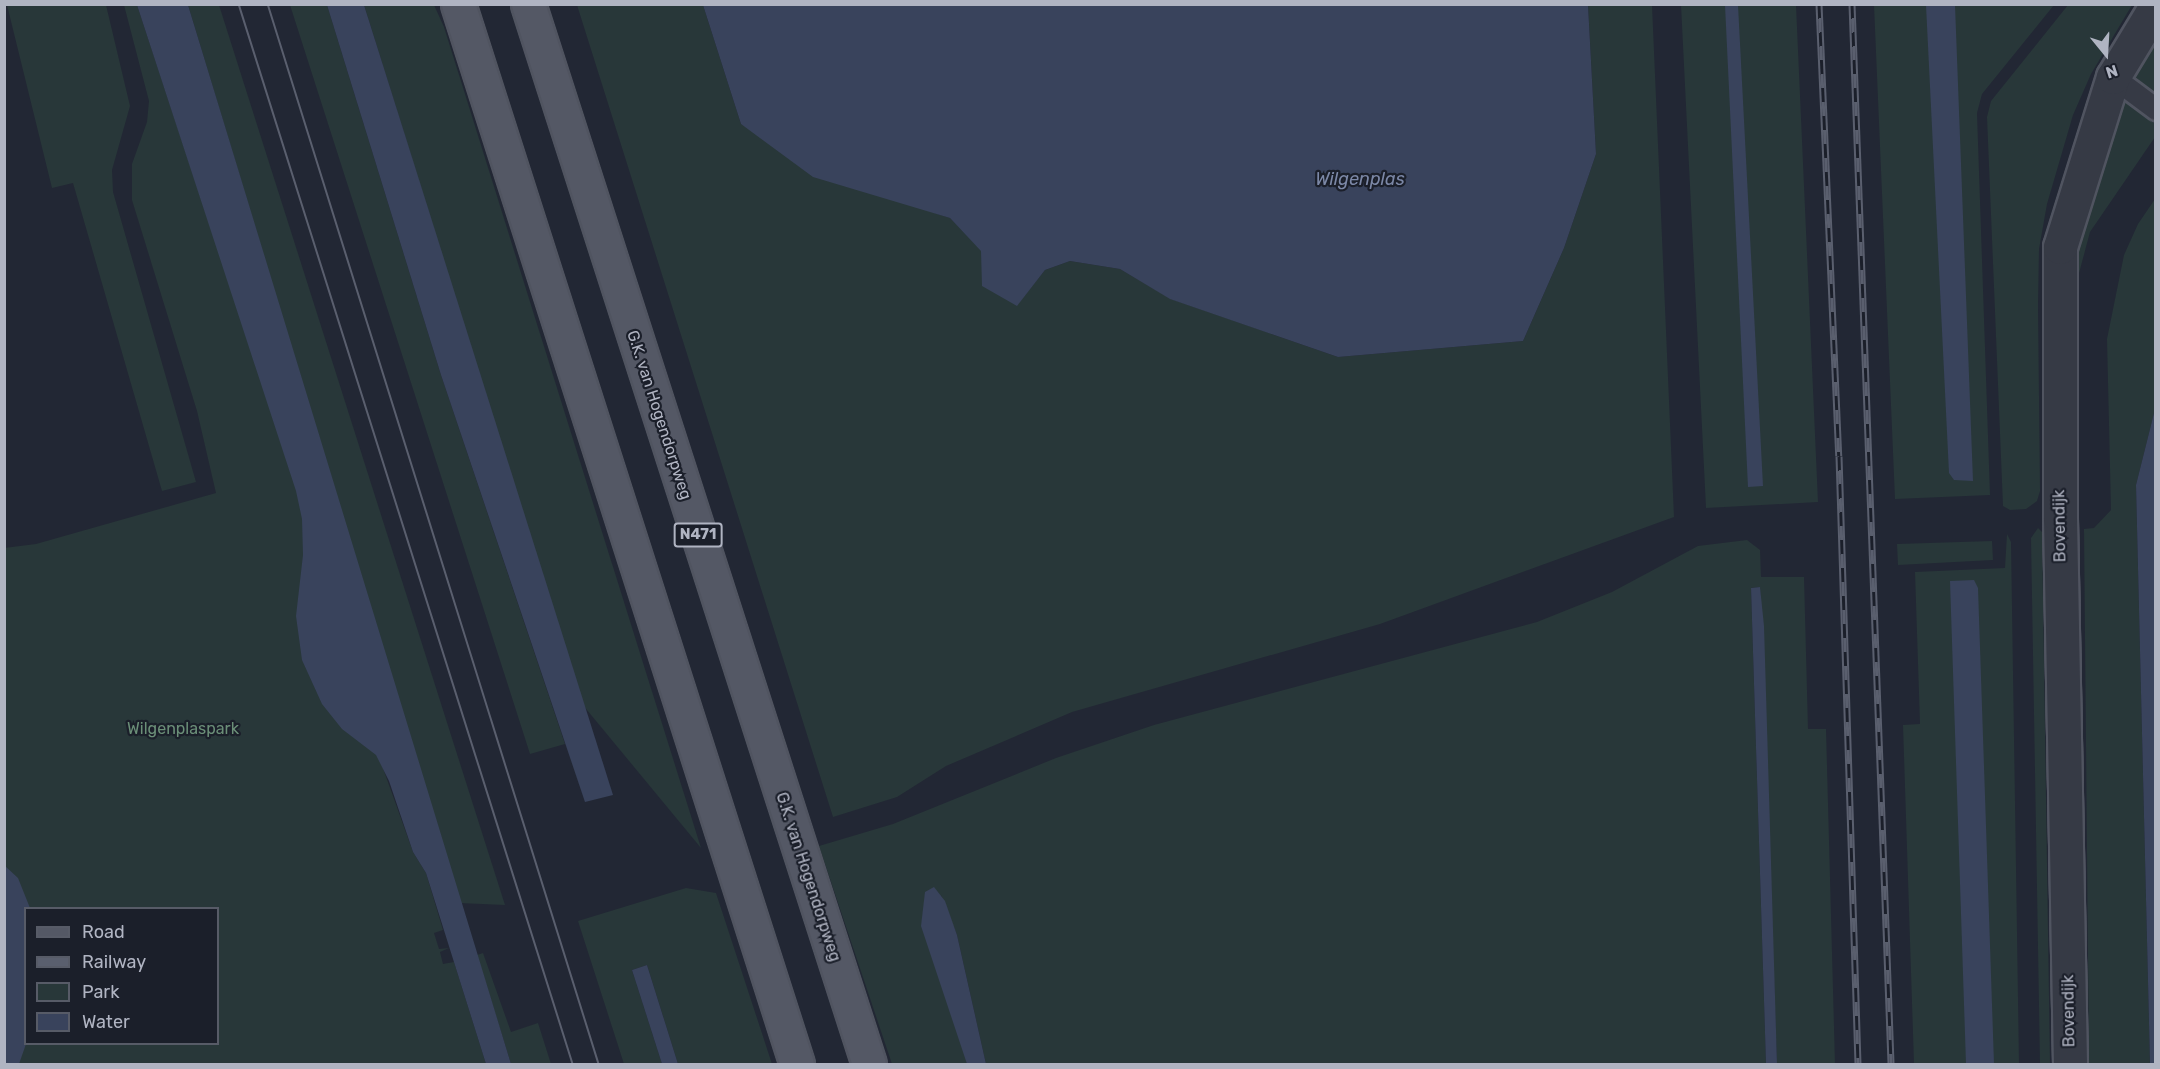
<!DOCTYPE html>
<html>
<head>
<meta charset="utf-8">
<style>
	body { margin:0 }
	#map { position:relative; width:2160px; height:1069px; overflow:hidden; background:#222734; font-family:Rubik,sans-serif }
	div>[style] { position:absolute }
	.green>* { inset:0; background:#283739 }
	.water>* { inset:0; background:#39435c }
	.roads { filter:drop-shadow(2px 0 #505460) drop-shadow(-2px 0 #505460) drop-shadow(0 2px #505460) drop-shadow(0 -2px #505460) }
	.lane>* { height:21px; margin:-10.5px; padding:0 10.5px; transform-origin:10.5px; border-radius:10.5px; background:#363a45 }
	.street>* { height:33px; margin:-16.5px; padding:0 16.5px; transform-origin:16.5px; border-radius:16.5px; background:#363a45 }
	.primary>* { height:33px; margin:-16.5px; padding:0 16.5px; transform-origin:16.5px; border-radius:16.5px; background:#545865 }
	.tram>* { height:1.5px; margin:-0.75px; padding:0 0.75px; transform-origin:0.75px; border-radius:0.75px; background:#5a5f6e }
	.rail>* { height:7px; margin-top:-3.5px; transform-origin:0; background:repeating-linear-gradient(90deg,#1b1f2a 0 14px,#5a5f6e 0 28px); box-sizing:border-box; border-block:2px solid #5a5f6e }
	span { translate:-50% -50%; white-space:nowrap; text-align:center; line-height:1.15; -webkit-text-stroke:4.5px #1b1f2a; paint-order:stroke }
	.shield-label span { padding:2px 4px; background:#1b1f2a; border:2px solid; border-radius:4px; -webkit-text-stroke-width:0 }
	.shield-label { font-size:15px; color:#b0b4c2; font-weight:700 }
	.street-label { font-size:16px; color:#b0b4c2 }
	.park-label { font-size:16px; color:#6b8f78 }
	.water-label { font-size:18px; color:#7c88a7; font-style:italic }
	.frame { position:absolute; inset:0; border:6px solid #b0b4c2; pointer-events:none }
	.legend { position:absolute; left:24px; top:907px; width:195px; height:138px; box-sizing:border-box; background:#1b1f2a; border:2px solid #575b67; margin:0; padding:8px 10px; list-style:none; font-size:18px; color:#b0b4c2 }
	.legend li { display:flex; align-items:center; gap:12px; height:30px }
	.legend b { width:30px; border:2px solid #575b67 }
	.north { position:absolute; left:2076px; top:24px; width:60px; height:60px; -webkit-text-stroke:4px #1b1f2a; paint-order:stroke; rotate:162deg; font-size:16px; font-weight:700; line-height:24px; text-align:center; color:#b0b4c2 }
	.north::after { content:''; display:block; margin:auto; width:21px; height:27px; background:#b0b4c2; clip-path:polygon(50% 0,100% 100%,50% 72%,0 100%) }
</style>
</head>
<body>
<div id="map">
	<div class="green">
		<i style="clip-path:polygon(7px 5px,106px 5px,130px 106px,112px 170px,113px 192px,196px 482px,162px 491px,73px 183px,52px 188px)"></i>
		<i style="clip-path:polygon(evenodd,124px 5px,137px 5px,292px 474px,384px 771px,413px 852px,426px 873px,443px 930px,434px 933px,439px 949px,449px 948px,440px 952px,443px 964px,454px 962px,486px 1064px,5px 1064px,4px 548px,36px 544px,216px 493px,197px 411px,132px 200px,132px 164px,147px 122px,149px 101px,124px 5px,26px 908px,218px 908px,218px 1044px,26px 1044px,26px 908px)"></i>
		<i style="clip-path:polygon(188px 5px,219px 5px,505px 905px,459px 903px)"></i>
		<i style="clip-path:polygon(290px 5px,327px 5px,441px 375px,565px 744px,530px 754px)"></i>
		<i style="clip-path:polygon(364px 5px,434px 5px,444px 27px,701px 848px,582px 704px)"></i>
		<i style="clip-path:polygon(577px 5px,703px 5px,741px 124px,893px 199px,950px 218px,982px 251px,1017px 305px,1045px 270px,1070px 261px,1120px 269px,1171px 299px,1338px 357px,1523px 341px,1564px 248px,1596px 154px,1588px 5px,1652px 5px,1674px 517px,1380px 624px,1072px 712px,946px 766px,897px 797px,833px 817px)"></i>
		<i style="clip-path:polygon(1681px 5px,1796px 5px,1818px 502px,1706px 508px)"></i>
		<i style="clip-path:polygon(1874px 5px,2054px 5px,1982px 94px,1977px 113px,1990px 495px,1895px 499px)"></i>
		<i style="clip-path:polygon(2068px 5px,2132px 5px,2091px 74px,2073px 115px,2047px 204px,2039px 249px,2038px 306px,2040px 491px,2037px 501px,2026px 509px,2010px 510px,2003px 506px,1987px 117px,1991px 101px)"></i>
		<i style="clip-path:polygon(2155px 41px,2155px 95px,2133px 75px)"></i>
		<i style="clip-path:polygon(2122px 94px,2155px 124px,2155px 137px,2090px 232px,2078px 277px,2072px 248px)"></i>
		<i style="clip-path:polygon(2155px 199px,2155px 409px,2136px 485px,2150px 1064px,2089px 1064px,2084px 529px,2094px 528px,2111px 510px,2107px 339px,2124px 255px,2138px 224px)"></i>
		<i style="clip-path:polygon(2038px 528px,2042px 532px,2050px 1064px,2040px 1064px,2031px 538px)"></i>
		<i style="clip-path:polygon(2007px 534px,2011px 542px,2019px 1064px,1914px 1064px,1903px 725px,1920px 724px,1915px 572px,2005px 568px)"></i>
		<i style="clip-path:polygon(1747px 540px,1760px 550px,1761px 577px,1804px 577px,1808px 729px,1826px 729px,1835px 1064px,1777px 1064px,1760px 587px,1751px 588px,1766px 1064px,986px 1064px,957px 935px,941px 895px,967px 1064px,892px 1064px,819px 846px,893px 824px,1056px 758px,1154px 725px,1537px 622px,1612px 592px,1698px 546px)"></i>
		<i style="clip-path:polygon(1992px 541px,1993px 560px,1898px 565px,1897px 544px)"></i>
		<i style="clip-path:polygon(686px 888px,716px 893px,772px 1064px,678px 1064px,647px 965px,632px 970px,662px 1064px,624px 1064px,578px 921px)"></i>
		<i style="clip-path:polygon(483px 953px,511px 1032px,538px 1023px,551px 1064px,511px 1064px,477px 955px)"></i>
	</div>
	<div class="water">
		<i style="clip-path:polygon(137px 5px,188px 5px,511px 1064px,486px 1064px,426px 873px,413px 852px,389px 781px,376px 755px,342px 729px,322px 704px,302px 660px,296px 616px,303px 555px,302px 519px,296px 491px)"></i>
		<i style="clip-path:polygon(327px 5px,364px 5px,613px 795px,585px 802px,441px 375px)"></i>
		<i style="clip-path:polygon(703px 5px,1588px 5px,1596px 154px,1564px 248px,1523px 341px,1338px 357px,1170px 299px,1120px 269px,1070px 261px,1045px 270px,1017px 306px,982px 286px,981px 251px,950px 218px,813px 177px,741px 124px)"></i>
		<i style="clip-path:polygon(1725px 5px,1738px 5px,1763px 486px,1748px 487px)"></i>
		<i style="clip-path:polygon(1926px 5px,1955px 5px,1973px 481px,1954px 480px,1949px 473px)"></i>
		<i style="clip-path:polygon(2155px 409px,2156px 1064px,2150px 1064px,2136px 485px)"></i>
		<i style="clip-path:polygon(1974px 580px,1978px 588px,1994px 1064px,1966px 1064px,1950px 581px)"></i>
		<i style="clip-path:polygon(1760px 587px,1764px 626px,1777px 1064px,1766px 1064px,1751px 588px)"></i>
		<i style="clip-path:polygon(4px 865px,18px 878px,30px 908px,26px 908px,26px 1044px,19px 1064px,5px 1064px)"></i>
		<i style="clip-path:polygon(934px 887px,945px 901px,957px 935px,986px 1064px,967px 1064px,921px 926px,925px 892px)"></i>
		<i style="clip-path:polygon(647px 965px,678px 1064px,662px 1064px,632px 970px)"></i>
	</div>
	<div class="roads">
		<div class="lane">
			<i style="left:2113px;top:77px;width:54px;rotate:36.7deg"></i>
		</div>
		<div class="street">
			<i style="left:2070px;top:1064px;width:547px;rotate:-91.05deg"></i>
			<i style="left:2060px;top:517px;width:270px;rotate:-90deg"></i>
			<i style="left:2060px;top:247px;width:178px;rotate:-72.7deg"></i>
			<i style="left:2113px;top:77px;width:83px;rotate:-58.8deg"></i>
		</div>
		<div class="primary">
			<i style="left:458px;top:4px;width:1113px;rotate:72.27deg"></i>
			<i style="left:528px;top:4px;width:1113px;rotate:72.17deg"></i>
		</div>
	</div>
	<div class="tram">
		<i style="left:239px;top:4px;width:1111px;rotate:72.51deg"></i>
		<i style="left:268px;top:4px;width:1110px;rotate:72.66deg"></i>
	</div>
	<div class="rail">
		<i style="left:1819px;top:4px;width:452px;rotate:87.5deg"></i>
		<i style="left:1839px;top:456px;width:608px;rotate:88.21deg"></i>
		<i style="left:1852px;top:4px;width:1061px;rotate:87.89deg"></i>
	</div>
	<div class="shield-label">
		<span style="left:698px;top:535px">N471</span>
	</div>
	<div class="street-label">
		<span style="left:659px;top:415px;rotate:72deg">G.K. van Hogendorpweg</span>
		<span style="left:2060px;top:526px;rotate:-91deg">Bovendijk</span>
		<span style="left:808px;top:877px;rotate:72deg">G.K. van Hogendorpweg</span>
		<span style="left:2069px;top:1011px;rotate:-91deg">Bovendijk</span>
	</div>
	<div class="park-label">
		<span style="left:183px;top:729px">Wilgenplaspark</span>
	</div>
	<div class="water-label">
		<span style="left:1360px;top:179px">Wilgenplas</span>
	</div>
	<div class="frame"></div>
	<ul class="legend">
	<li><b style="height:8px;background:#545865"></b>Road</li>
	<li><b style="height:8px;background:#5a5f6e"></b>Railway</li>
	<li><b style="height:16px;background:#283739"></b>Park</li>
	<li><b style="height:16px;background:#39435c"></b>Water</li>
	</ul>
	<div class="north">N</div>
</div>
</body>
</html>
